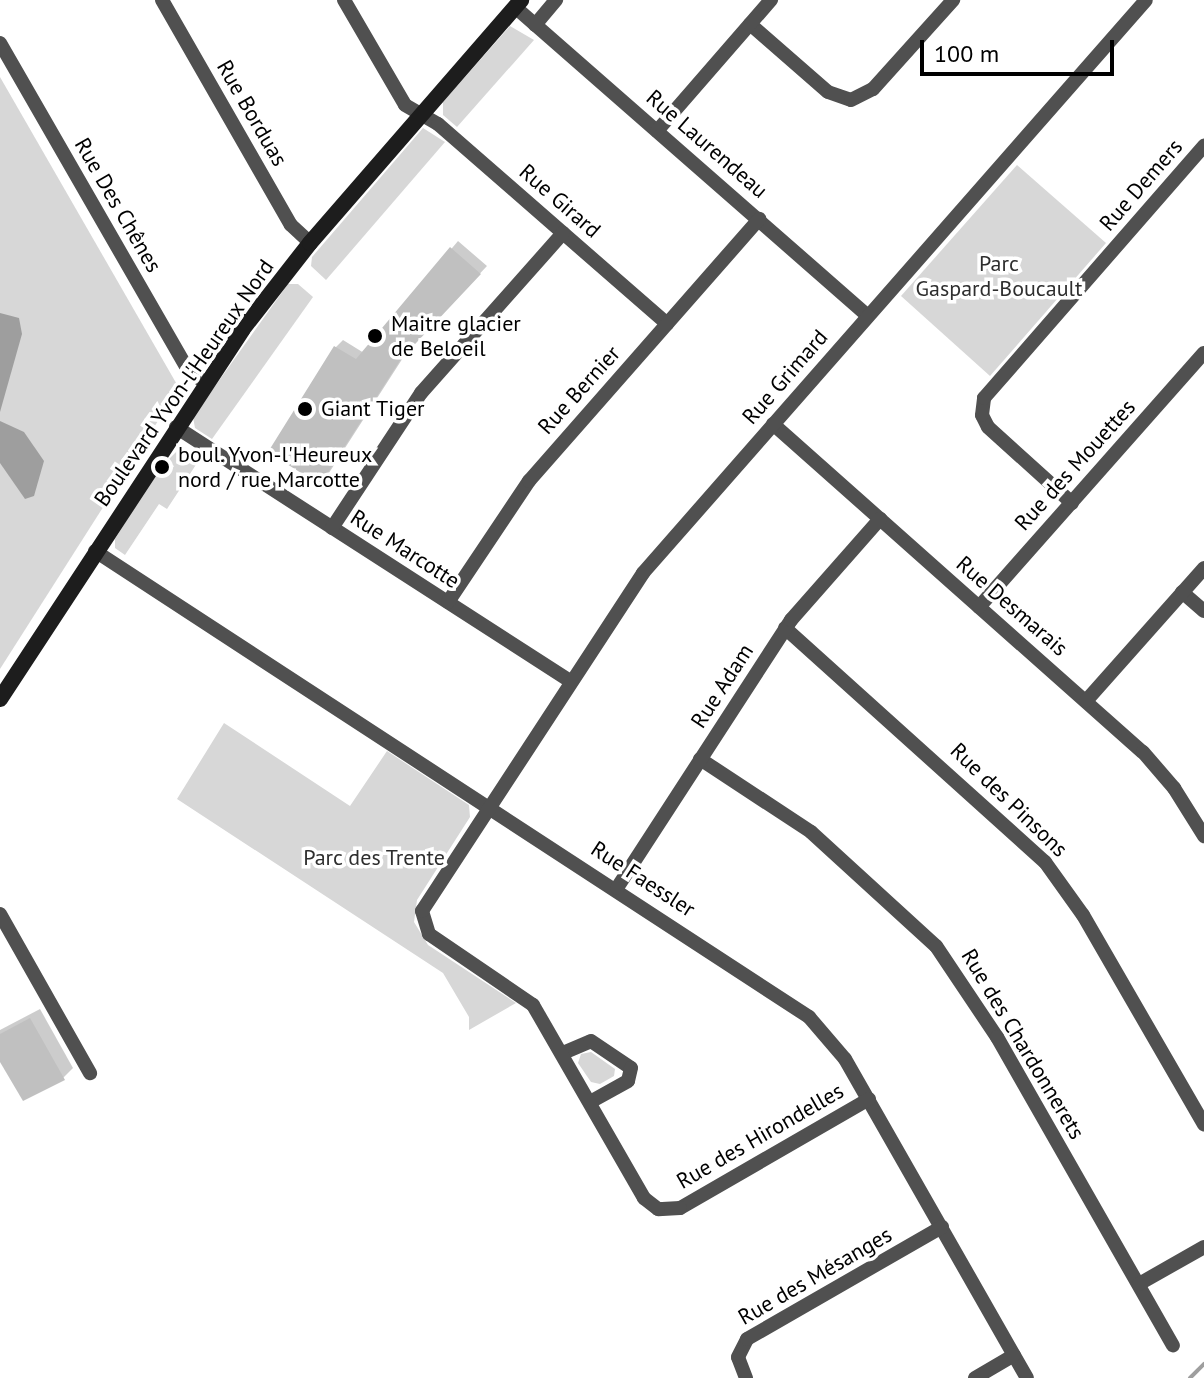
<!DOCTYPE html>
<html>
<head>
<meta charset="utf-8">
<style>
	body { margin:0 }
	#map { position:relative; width:1204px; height:1378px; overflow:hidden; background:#fff; font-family:"PT Sans",sans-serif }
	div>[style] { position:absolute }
	.green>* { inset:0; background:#d7d7d7 }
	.water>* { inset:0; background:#9e9e9e }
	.shadow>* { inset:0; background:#0003 }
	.stream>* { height:4px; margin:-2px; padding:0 2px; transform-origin:2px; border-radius:2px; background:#9e9e9e }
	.building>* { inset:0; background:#c0c0c0 }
	.street>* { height:14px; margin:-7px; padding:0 7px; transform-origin:7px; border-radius:7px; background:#505050 }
	.secondary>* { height:16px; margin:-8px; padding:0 8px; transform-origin:8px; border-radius:8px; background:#1d1d1d }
	.dots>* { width:22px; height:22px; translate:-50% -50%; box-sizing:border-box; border:4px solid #fff; border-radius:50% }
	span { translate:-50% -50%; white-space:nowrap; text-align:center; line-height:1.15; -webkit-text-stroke:7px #fff; paint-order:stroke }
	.street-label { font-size:22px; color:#000 }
	.park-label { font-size:22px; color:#2e2e2e }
	.poi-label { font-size:22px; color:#000 }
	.left { translate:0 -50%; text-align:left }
	.scale { position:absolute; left:920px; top:40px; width:194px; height:36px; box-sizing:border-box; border:4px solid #000; border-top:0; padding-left:10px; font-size:24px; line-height:28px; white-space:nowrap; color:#000; -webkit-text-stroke:6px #fff; paint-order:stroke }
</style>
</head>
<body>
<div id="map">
	<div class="green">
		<i style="clip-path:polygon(510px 26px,534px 40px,457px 127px,443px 115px,443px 102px)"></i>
		<i style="clip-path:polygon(0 77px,179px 388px,0 669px)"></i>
		<i style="clip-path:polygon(423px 128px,445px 142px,326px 280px,311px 266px,312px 257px)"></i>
		<i style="clip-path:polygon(1017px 165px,1106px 243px,990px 376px,901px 296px)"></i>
		<i style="clip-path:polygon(288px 284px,298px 284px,313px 297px,212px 439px,195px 428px,193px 417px)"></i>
		<i style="clip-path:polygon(182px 446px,201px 457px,167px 509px,159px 504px,125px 555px,115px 548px,115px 539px,158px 470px,168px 476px,174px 466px,167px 461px)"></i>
		<i style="clip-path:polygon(224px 723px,350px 806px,387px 751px,469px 805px,470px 817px,417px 900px,414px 922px,428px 945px,516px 1003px,469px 1030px,469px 1017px,443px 973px,177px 799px)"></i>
		<i style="clip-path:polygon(591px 1052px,615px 1069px,614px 1076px,600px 1084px,591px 1082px,578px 1063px,581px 1054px)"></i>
	</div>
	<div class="water">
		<i style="clip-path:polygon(0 313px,19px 318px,22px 334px,0 412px)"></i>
		<i style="clip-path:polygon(0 421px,24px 432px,44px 461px,34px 496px,25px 499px,0 463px)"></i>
	</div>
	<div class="shadow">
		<i style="clip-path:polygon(458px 241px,487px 266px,408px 350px,327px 476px,319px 483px,270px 452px,336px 347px,343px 340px,364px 353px)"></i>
		<i style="clip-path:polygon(40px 1009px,73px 1068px,63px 1078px,0 1060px,0 1030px)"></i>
	</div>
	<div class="stream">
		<i style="left:1190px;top:1378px;width:20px;rotate:-45deg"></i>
	</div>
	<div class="building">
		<i style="clip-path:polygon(450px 247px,481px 274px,401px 359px,320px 485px,268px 452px,334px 346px,356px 359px)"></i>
		<i style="clip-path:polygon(30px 1018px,65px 1080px,23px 1101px,0 1062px,0 1034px)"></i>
	</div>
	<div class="street">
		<i style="left:162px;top:0;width:259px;rotate:60.2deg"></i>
		<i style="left:291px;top:225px;width:26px;rotate:43deg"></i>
		<i style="left:344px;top:0;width:121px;rotate:59.8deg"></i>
		<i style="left:405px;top:105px;width:38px;rotate:30deg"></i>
		<i style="left:438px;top:124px;width:304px;rotate:41.1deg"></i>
		<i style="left:515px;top:7px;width:469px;rotate:41.2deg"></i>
		<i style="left:750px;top:24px;width:103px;rotate:41.1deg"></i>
		<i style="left:828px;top:92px;width:24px;rotate:19deg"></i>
		<i style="left:851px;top:100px;width:25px;rotate:-27deg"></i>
		<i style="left:873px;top:89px;width:120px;rotate:-48deg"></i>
		<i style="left:535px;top:25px;width:33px;rotate:-50deg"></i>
		<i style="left:0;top:43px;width:377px;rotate:60.1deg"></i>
		<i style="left:188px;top:370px;width:21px;rotate:37deg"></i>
		<i style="left:657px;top:131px;width:174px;rotate:-49deg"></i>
		<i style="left:773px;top:424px;width:494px;rotate:41.6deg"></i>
		<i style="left:1143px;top:752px;width:48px;rotate:49.3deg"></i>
		<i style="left:1174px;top:788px;width:57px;rotate:58deg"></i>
		<i style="left:176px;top:427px;width:470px;rotate:32.8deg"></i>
		<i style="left:1072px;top:503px;width:113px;rotate:-137.9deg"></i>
		<i style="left:988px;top:427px;width:13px;rotate:-117deg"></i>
		<i style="left:982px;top:415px;width:17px;rotate:-83deg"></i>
		<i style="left:984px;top:398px;width:335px;rotate:-48.9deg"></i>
		<i style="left:332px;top:528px;width:162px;rotate:-56.6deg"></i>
		<i style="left:421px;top:393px;width:214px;rotate:-48.4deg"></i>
		<i style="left:95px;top:551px;width:853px;rotate:33.13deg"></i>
		<i style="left:809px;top:1017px;width:55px;rotate:49.4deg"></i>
		<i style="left:845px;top:1059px;width:367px;rotate:60.3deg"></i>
		<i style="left:1182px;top:592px;width:29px;rotate:41deg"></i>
		<i style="left:448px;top:602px;width:146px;rotate:-56.2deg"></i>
		<i style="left:529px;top:481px;width:349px;rotate:-48.7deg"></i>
		<i style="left:979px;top:607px;width:339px;rotate:-48.5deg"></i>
		<i style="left:785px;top:628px;width:350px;rotate:42deg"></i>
		<i style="left:1045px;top:862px;width:65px;rotate:54.4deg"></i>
		<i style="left:1083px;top:915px;width:242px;rotate:60deg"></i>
		<i style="left:1086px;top:701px;width:178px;rotate:-48.4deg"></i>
		<i style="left:700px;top:759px;width:133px;rotate:33.3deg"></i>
		<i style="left:811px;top:832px;width:169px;rotate:42.4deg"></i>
		<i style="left:936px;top:946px;width:110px;rotate:56.2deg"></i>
		<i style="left:997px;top:1037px;width:355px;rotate:60.3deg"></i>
		<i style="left:617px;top:888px;width:320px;rotate:-57deg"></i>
		<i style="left:791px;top:620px;width:135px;rotate:-48.6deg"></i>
		<i style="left:0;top:914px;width:183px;rotate:60.5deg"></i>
		<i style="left:563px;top:1053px;width:30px;rotate:-23deg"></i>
		<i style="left:591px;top:1041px;width:48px;rotate:34deg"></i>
		<i style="left:631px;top:1068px;width:13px;rotate:103deg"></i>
		<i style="left:628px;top:1081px;width:43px;rotate:151.1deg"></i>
		<i style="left:869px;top:1099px;width:218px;rotate:150deg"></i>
		<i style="left:680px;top:1208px;width:22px;rotate:177deg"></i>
		<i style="left:658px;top:1209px;width:18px;rotate:-142deg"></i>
		<i style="left:644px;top:1198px;width:223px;rotate:-119.9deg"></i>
		<i style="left:533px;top:1005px;width:126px;rotate:-145.7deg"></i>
		<i style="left:429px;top:934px;width:24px;rotate:-107deg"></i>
		<i style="left:422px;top:911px;width:404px;rotate:-56.8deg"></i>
		<i style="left:643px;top:573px;width:762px;rotate:-48.72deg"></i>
		<i style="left:1139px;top:1284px;width:75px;rotate:-29.6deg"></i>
		<i style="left:746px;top:1378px;width:22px;rotate:-111deg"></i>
		<i style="left:738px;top:1357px;width:20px;rotate:-63deg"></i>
		<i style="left:747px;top:1339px;width:225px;rotate:-29.9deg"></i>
		<i style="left:975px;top:1378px;width:45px;rotate:-30.5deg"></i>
	</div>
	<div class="secondary">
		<i style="left:0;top:699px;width:441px;rotate:-56.7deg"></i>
		<i style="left:242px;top:330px;width:110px;rotate:-52deg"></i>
		<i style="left:310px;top:243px;width:322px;rotate:-49deg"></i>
	</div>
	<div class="dots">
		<i style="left:375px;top:336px;background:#000"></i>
		<i style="left:305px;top:409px;background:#000"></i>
		<i style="left:162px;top:467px;background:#000"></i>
	</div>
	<div class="street-label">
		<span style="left:252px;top:113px;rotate:60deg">Rue Borduas</span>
		<span style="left:707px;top:144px;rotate:41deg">Rue Laurendeau</span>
		<span style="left:1141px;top:185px;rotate:-49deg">Rue Demers</span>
		<span style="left:560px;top:201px;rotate:41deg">Rue Girard</span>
		<span style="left:118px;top:205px;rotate:60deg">Rue Des Chênes</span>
		<span style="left:785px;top:377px;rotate:-49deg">Rue Grimard</span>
		<span style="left:184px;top:383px;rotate:-55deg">Boulevard Yvon-l'Heureux Nord</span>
		<span style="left:579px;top:390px;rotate:-48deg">Rue Bernier</span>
		<span style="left:1075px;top:465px;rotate:-48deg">Rue des Mouettes</span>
		<span style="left:405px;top:549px;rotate:33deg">Rue Marcotte</span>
		<span style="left:1012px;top:606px;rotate:41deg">Rue Desmarais</span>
		<span style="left:722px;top:686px;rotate:-57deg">Rue Adam</span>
		<span style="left:1009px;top:800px;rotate:44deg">Rue des Pinsons</span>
		<span style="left:643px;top:879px;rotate:33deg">Rue Faessler</span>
		<span style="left:1023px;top:1044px;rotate:59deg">Rue des Chardonnerets</span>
		<span style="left:760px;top:1136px;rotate:-30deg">Rue des Hirondelles</span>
		<span style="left:815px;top:1276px;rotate:-30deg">Rue des Mésanges</span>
	</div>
	<div class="park-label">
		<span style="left:999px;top:276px">Parc<br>Gaspard-Boucault</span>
		<span style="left:374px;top:858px">Parc des Trente</span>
	</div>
	<div class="poi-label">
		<span class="left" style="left:391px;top:336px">Maitre glacier<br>de Beloeil</span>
		<span class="left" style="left:321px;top:409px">Giant Tiger</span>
		<span class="left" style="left:178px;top:467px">boul. Yvon-l'Heureux<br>nord / rue Marcotte</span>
	</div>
	<div class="scale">100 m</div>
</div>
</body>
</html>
